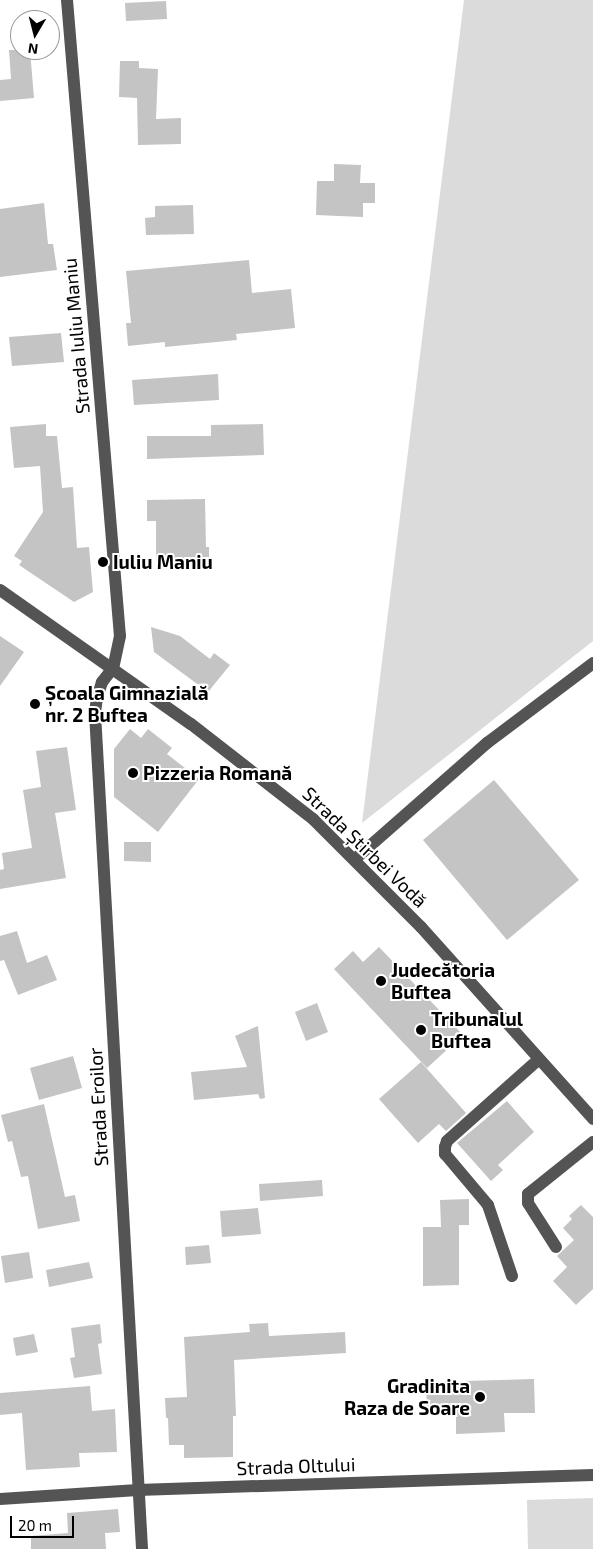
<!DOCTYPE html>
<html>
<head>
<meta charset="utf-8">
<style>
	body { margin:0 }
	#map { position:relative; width:593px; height:1549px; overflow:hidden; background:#fff; font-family:"Exo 2",sans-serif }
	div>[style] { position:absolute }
	.green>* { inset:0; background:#dbdbdb }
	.building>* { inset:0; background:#c4c4c4 }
	.minor>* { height:12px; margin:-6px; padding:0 6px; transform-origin:6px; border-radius:6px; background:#545454 }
	.dots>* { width:14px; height:14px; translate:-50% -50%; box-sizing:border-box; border:2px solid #fff; border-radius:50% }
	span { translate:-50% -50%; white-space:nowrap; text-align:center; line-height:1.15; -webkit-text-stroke:4px #fff; paint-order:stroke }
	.street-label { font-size:19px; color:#000 }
	.poi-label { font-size:19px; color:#000; font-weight:700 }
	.left { translate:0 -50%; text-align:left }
	.right { translate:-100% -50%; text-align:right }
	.north { position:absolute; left:10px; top:10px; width:50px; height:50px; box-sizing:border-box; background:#fff; border:1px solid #999; border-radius:50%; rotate:188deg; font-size:14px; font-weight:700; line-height:20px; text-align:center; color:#000 }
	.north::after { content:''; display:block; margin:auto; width:18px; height:22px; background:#000; clip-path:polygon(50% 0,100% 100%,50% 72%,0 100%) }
	.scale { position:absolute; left:10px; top:1516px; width:64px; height:22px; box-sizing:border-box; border:2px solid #000; border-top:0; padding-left:6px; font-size:15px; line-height:18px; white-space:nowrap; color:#000; -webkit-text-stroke:4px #fff; paint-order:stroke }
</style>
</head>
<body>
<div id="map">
	<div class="green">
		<i style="clip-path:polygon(464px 0,593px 0,593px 641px,362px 823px)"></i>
		<i style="clip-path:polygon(593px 1498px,593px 1549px,528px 1549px,527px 1500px)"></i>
	</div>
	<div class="building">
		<i style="clip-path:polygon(166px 1px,167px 19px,126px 21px,125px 3px)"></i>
		<i style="clip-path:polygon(9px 50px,30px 50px,34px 98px,0 101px,0 80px,11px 79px)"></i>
		<i style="clip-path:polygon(120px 61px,139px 61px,139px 68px,158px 69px,156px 119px,181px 118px,181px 144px,138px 145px,137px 98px,119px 97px)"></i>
		<i style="clip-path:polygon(334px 164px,361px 165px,360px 183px,375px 183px,375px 203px,363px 203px,363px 217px,316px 215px,317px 181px,334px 181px)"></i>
		<i style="clip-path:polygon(44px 203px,48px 244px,53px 244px,57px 270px,0 277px,0 209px)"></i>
		<i style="clip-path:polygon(193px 205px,194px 234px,146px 235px,145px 218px,155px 217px,155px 206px)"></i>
		<i style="clip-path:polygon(249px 260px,252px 293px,291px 289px,295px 328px,236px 334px,237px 340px,165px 347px,165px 342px,128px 346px,126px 323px,131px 323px,126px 271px)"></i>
		<i style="clip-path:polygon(61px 333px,64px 362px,12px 366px,9px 337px)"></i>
		<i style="clip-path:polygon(218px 374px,219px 400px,134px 405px,132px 380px)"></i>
		<i style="clip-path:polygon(46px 424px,46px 436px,57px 436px,62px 488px,73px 487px,77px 548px,89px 547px,93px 592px,74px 602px,19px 565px,22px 561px,14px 556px,43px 512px,40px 466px,14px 468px,10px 427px)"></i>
		<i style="clip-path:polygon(263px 424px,264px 455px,147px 459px,147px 436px,211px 436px,211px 425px)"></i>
		<i style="clip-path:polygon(205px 499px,206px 547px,209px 547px,209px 568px,156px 567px,156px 521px,147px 521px,147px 500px)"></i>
		<i style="clip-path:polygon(151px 627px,180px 636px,210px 659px,214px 653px,230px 665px,208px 692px,154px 652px)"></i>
		<i style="clip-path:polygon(0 636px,24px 652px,0 686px)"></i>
		<i style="clip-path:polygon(130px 729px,141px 738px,148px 729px,172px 748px,167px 754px,199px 779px,158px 832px,114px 797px,114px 749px)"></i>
		<i style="clip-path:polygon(67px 747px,76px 810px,55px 813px,66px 878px,0 889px,0 870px,4px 869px,2px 853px,32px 848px,23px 790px,41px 787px,36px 751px)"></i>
		<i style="clip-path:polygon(494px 780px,579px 880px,507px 940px,423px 840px)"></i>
		<i style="clip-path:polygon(124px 842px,151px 842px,151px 862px,124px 861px)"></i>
		<i style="clip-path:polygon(17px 931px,27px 963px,47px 955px,57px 980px,18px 995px,4px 960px,0 961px,0 936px)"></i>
		<i style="clip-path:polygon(379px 947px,463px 1035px,427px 1068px,334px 969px,353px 951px,363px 962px)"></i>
		<i style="clip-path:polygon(317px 1003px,328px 1032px,306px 1041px,295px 1012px)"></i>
		<i style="clip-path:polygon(258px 1026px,265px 1098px,260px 1099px,258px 1094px,194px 1100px,191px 1072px,247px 1067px,235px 1036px)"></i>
		<i style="clip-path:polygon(73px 1056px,82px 1088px,39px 1100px,30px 1068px)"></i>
		<i style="clip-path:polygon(421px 1062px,466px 1113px,446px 1131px,439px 1124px,418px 1143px,379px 1099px)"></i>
		<i style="clip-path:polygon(507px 1101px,534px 1132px,498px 1165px,503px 1170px,491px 1181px,457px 1143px)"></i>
		<i style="clip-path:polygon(44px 1104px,65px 1197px,75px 1195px,80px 1221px,38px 1229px,28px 1176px,21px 1177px,12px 1141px,8px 1142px,1px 1115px)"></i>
		<i style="clip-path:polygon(322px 1180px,323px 1196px,260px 1201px,259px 1184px)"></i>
		<i style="clip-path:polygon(469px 1199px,469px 1225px,459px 1225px,459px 1285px,423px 1286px,423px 1227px,441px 1227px,440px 1200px)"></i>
		<i style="clip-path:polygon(581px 1205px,593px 1217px,593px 1289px,576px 1305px,553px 1281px,567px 1267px,557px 1256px,574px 1240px,563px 1228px,572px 1219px,569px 1216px)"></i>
		<i style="clip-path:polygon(258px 1208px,261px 1234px,222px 1237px,220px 1211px)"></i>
		<i style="clip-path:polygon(209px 1245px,211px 1263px,186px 1265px,185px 1247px)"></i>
		<i style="clip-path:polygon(29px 1252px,33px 1278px,5px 1283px,1px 1256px)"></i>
		<i style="clip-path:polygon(89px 1262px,93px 1278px,49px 1287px,46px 1270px)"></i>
		<i style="clip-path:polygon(268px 1323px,269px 1336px,345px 1332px,346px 1353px,234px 1360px,236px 1416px,233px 1416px,233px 1457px,184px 1458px,184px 1445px,169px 1445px,168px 1418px,166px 1418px,165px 1398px,187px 1397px,184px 1337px,250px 1332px,249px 1324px)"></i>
		<i style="clip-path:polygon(100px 1324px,102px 1343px,98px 1344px,102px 1374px,74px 1378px,70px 1358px,75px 1357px,71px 1328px)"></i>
		<i style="clip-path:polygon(34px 1334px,38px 1352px,16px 1356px,13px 1338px)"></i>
		<i style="clip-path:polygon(534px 1379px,535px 1413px,504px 1413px,505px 1432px,456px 1434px,456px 1414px,427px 1415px,426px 1382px)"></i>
		<i style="clip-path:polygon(90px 1386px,92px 1411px,115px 1409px,117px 1452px,79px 1453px,80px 1467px,26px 1470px,22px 1413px,0 1415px,0 1393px)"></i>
		<i style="clip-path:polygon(118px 1509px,120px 1532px,105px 1533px,106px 1549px,31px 1549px,31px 1536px,68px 1533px,67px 1513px)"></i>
	</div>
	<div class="minor">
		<i style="left:67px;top:0;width:638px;rotate:85.24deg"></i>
		<i style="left:120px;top:636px;width:33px;rotate:102deg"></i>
		<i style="left:113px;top:668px;width:18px;rotate:128deg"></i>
		<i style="left:102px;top:682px;width:17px;rotate:107deg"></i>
		<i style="left:97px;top:698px;width:15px;rotate:98deg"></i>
		<i style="left:95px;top:713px;width:837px;rotate:86.78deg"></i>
		<i style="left:0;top:590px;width:233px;rotate:35.1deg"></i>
		<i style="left:191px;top:724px;width:155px;rotate:37.9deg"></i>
		<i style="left:313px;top:819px;width:153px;rotate:45deg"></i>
		<i style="left:421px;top:927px;width:258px;rotate:48.1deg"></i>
		<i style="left:355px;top:859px;width:176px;rotate:-41.3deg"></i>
		<i style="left:487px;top:743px;width:133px;rotate:-37deg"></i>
		<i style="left:556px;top:1247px;width:52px;rotate:-122.5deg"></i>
		<i style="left:528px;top:1203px;width:9px;rotate:-90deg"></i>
		<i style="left:528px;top:1194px;width:83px;rotate:-38.7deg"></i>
		<i style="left:512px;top:1276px;width:75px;rotate:-108.7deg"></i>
		<i style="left:488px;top:1205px;width:67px;rotate:-130.1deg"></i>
		<i style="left:445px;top:1154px;width:7px;rotate:-90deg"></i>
		<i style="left:445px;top:1147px;width:6px;rotate:-72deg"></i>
		<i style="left:447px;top:1141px;width:123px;rotate:-41.7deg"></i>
		<i style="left:0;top:1499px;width:138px;rotate:-3.7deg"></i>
		<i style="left:138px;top:1490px;width:455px;rotate:-1.9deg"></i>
	</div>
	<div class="dots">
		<i style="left:103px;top:562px;background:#000"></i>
		<i style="left:35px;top:704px;background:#000"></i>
		<i style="left:133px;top:773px;background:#000"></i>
		<i style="left:381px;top:981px;background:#000"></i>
		<i style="left:421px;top:1030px;background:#000"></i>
		<i style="left:480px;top:1397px;background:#000"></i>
	</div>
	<div class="street-label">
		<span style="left:76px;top:336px;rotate:-95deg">Strada Iuliu Maniu</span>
		<span style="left:365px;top:847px;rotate:44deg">Strada Știrbei Vodă</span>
		<span style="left:98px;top:1107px;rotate:-93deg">Strada Eroilor</span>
		<span style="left:296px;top:1466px;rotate:-2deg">Strada Oltului</span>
	</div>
	<div class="poi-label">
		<span class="left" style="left:113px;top:562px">Iuliu Maniu</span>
		<span class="left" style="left:45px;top:704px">Școala Gimnazială<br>nr. 2 Buftea</span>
		<span class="left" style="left:143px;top:773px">Pizzeria Romană</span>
		<span class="left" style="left:391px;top:981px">Judecătoria<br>Buftea</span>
		<span class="left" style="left:431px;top:1030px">Tribunalul<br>Buftea</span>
		<span class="right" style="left:470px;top:1397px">Gradinita<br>Raza de Soare</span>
	</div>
	<div class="north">N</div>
	<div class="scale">20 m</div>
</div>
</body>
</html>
